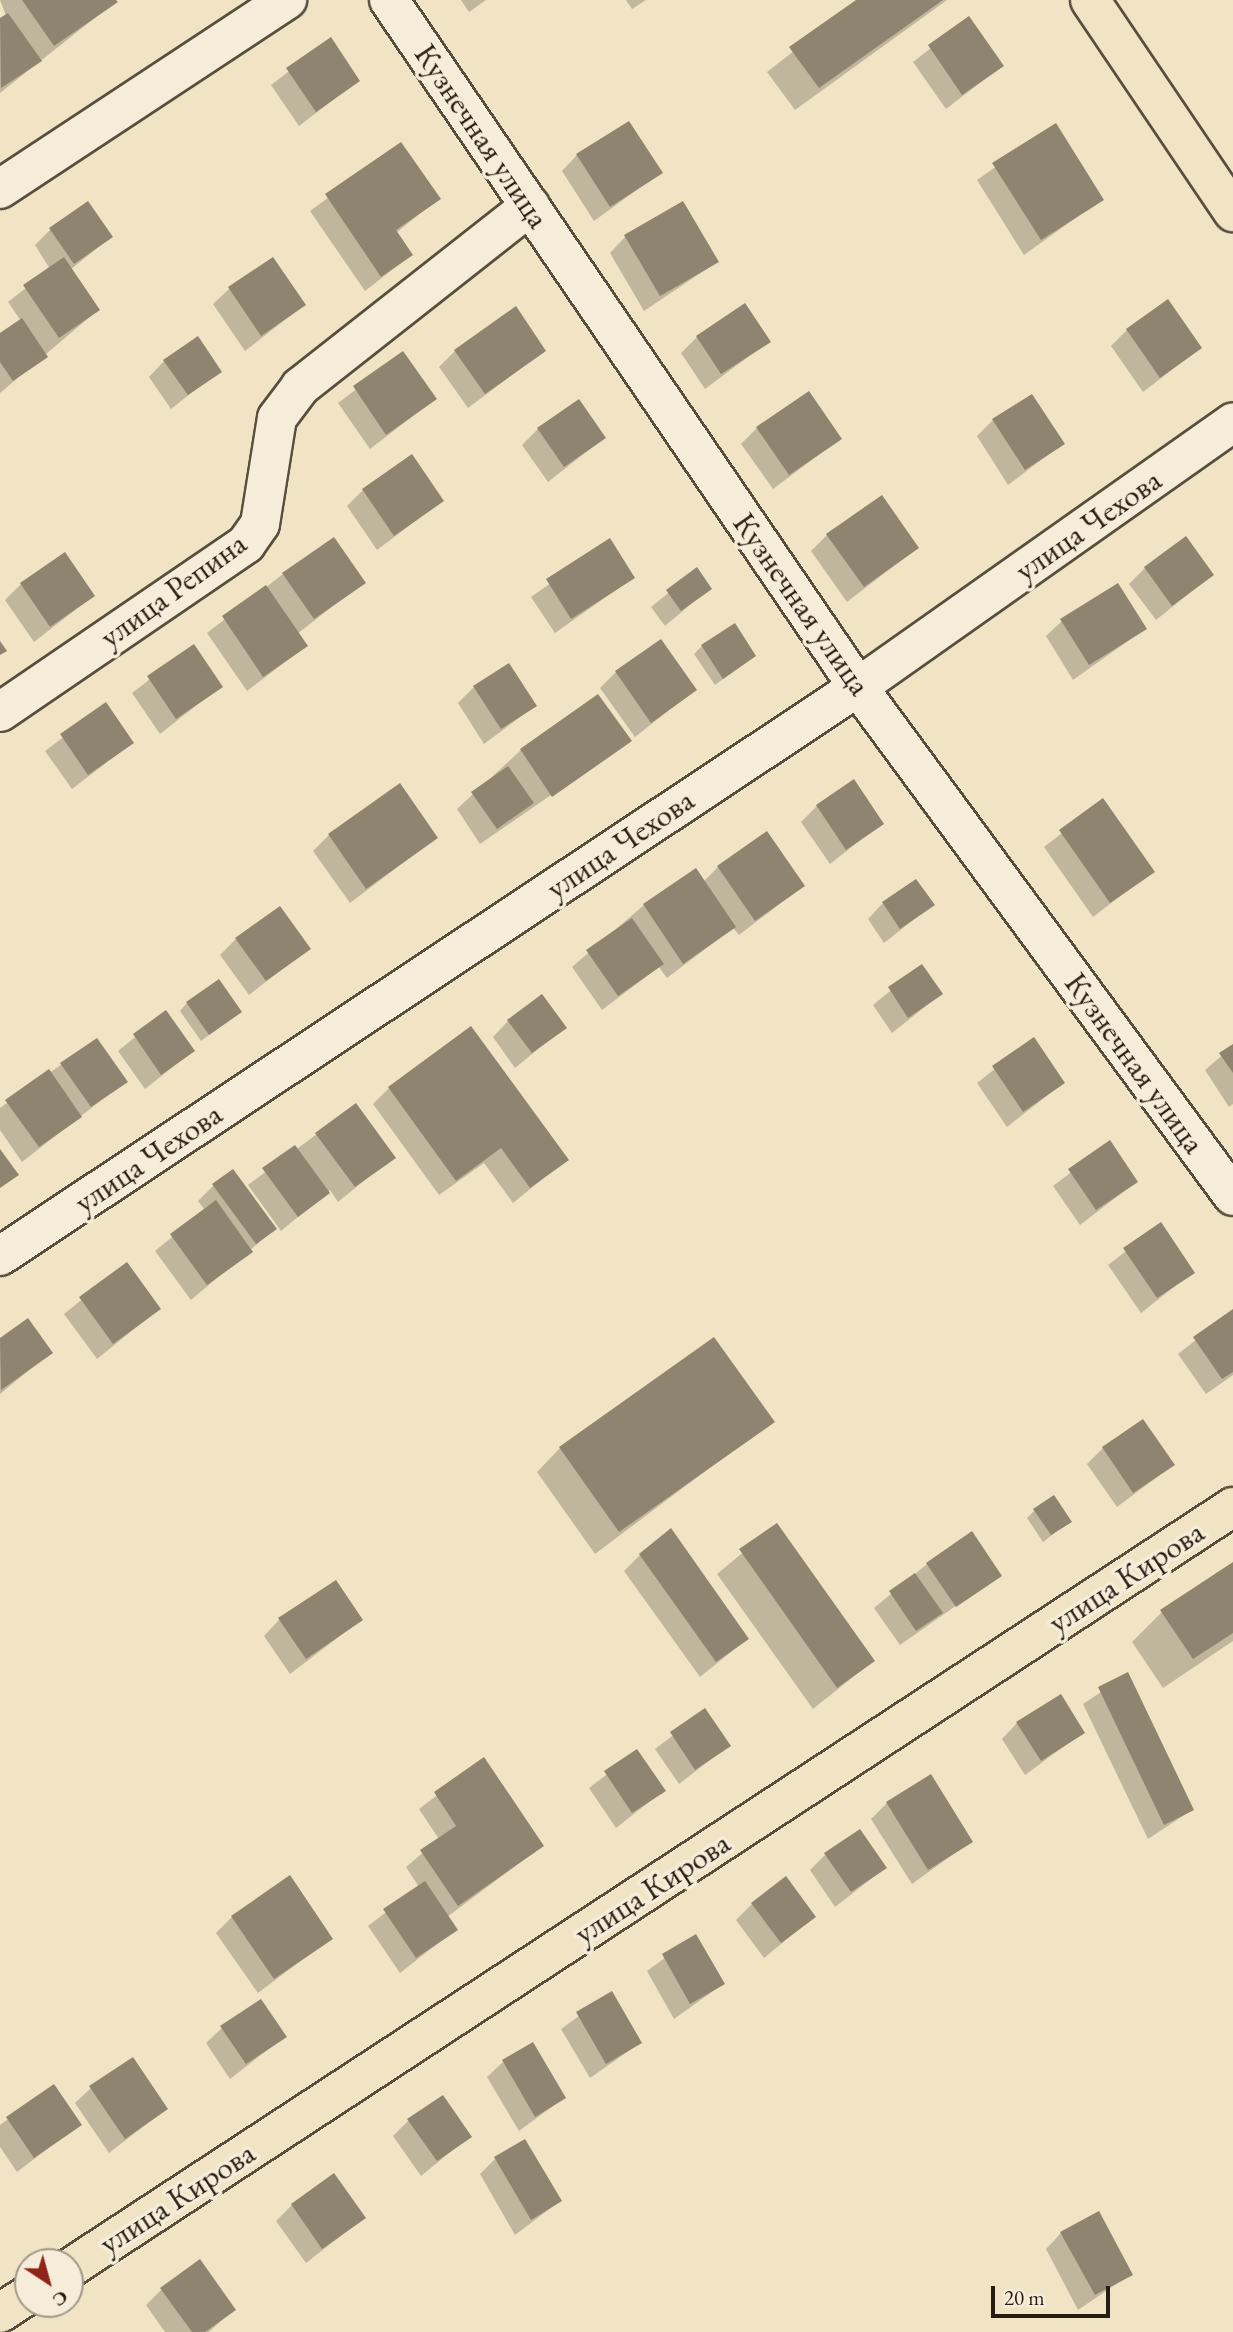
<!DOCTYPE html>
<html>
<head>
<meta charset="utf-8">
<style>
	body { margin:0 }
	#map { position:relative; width:1233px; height:2332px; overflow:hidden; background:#f0e4c5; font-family:"EB Garamond",serif }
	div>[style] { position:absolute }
	.shadow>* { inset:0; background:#0003 }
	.building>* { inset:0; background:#8f846f }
	.roads { filter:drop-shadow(2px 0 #584e3e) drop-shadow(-2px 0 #584e3e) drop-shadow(0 2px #584e3e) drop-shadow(0 -2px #584e3e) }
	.minor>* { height:38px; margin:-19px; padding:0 19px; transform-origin:19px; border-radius:19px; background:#f5edd9 }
	.major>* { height:38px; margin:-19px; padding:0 19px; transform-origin:19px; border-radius:19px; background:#f0e4c5 }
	span { translate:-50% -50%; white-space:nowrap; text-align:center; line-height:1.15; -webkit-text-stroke:7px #f5edd9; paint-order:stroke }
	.street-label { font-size:32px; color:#261c11 }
	.north { position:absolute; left:14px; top:2248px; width:70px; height:70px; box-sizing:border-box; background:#f5edd9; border:2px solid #a29989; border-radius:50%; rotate:144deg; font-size:19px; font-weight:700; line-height:28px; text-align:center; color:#261c11 }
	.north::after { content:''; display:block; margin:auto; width:24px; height:32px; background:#8f2418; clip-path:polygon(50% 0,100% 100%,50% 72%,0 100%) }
	.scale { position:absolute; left:991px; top:2286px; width:119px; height:32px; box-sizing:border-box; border:4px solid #261c11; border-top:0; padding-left:9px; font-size:21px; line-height:24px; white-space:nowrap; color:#261c11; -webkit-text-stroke:5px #f5edd9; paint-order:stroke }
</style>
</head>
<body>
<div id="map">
	<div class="shadow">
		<i style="clip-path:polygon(0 0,114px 0,115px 2px,0 93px,0 20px,6px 16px)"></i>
		<i style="clip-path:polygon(461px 0,486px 0,469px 12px)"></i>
		<i style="clip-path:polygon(626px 0,646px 0,632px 9px)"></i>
		<i style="clip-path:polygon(859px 0,947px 0,795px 110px,767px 72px)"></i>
		<i style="clip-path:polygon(968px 19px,1002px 66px,946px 109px,913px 62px)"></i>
		<i style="clip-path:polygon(330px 40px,358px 81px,299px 126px,271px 85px)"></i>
		<i style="clip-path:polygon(1055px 125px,1102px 199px,1024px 255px,977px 180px)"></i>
		<i style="clip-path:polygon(401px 144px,438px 199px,396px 233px,411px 255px,365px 291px,310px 211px)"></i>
		<i style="clip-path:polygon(577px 155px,660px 173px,594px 221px,562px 171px)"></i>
		<i style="clip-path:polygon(50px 230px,111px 237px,70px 270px,98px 310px,0 393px,0 335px,21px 321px,8px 302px,50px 269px,35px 245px)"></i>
		<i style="clip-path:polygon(625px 237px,717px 262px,644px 311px,610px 253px)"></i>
		<i style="clip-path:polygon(229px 289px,304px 305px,245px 351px,213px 304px)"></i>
		<i style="clip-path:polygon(1127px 330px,1200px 348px,1143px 392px,1111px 346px)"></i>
		<i style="clip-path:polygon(697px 337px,768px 342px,705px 389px,681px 353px)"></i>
		<i style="clip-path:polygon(455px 351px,544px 351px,468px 408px,439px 367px)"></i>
		<i style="clip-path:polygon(403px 354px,435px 399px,370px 449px,338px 403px)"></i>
		<i style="clip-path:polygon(164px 361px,219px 371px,171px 409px,149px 377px)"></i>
		<i style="clip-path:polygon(993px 420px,1062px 444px,1008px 485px,977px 436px)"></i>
		<i style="clip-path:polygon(757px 428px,840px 439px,773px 489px,741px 444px)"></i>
		<i style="clip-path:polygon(538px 429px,604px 438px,548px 482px,522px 445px)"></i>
		<i style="clip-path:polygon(363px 490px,442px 501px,377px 550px,347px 506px)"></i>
		<i style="clip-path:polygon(827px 535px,917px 548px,847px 602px,811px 551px)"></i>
		<i style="clip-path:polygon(610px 541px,633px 578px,555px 633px,531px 597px)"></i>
		<i style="clip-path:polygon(1145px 568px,1212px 575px,1156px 620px,1129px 584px)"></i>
		<i style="clip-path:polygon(697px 570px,710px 588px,665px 626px,651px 607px)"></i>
		<i style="clip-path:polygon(283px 574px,364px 582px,297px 634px,306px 646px,247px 691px,207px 633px)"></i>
		<i style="clip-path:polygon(21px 584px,93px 596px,34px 642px,5px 600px)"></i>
		<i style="clip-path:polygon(1062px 621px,1145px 629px,1073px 680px,1046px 636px)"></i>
		<i style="clip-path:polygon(193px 646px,221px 686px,160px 734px,132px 693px)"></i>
		<i style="clip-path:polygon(702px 646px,754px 656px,715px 685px,694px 654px)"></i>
		<i style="clip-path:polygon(616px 672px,695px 690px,635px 737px,600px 688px)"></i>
		<i style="clip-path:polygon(474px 687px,535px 706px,484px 744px,458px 703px)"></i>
		<i style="clip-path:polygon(598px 697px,629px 741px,480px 844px,457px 809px,521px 750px)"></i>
		<i style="clip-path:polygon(106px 705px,132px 743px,72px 789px,45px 751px)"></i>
		<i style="clip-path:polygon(1103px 801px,1153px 871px,1093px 917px,1044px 847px)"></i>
		<i style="clip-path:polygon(817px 806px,882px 823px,830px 864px,801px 822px)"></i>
		<i style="clip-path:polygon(329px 835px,436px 838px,350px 903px,313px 851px)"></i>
		<i style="clip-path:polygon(718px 867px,803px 886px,739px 935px,733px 928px,667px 978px,659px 967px,602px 1010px,572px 967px,644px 905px,696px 870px,703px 882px)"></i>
		<i style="clip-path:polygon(883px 903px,932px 905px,884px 943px,868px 919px)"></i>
		<i style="clip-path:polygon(236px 939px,308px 949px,249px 995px,220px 955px)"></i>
		<i style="clip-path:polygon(921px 966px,941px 994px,892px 1033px,873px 1005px)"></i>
		<i style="clip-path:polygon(187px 1003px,240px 1012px,201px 1041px,180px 1011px)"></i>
		<i style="clip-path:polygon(166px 1012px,193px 1051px,145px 1089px,118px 1051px)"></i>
		<i style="clip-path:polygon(508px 1021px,565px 1027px,515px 1068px,493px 1037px)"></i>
		<i style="clip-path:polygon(1033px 1039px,1063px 1083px,1007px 1127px,977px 1083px)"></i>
		<i style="clip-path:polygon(1233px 1046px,1233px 1104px,1229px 1107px,1205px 1070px)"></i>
		<i style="clip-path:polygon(62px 1064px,126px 1081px,22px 1162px,0 1130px,0 1108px)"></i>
		<i style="clip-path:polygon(389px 1088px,566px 1160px,513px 1203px,484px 1163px,439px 1195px,373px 1104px)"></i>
		<i style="clip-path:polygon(317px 1134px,393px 1157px,338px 1202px,330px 1190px,281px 1231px,248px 1185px)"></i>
		<i style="clip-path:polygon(1110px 1143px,1136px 1182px,1080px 1225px,1053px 1186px)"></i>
		<i style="clip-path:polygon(214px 1185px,275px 1229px,191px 1300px,155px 1251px,205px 1210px,198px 1201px)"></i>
		<i style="clip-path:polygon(1160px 1225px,1193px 1272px,1141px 1313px,1108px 1265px)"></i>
		<i style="clip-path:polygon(126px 1264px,159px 1309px,97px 1359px,64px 1314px)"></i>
		<i style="clip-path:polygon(1233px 1311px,1233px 1375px,1206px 1394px,1178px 1354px)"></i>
		<i style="clip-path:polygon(28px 1320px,51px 1352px,0 1394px,0 1341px)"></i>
		<i style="clip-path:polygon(772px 1421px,595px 1554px,537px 1472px,560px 1448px)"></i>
		<i style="clip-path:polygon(1103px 1448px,1173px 1465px,1117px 1507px,1087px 1464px)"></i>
		<i style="clip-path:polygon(1034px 1511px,1070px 1521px,1043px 1542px,1027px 1518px)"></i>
		<i style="clip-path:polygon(776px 1525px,873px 1661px,813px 1709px,717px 1574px)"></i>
		<i style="clip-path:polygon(640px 1555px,747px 1639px,700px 1677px,624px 1571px)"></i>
		<i style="clip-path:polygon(927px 1564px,1000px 1575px,900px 1645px,874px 1608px)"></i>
		<i style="clip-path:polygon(1233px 1564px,1233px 1641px,1163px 1688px,1132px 1642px,1162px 1612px)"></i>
		<i style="clip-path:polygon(279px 1620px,361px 1620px,290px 1674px,264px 1636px)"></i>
		<i style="clip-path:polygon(1128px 1674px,1192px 1810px,1148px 1839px,1083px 1704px)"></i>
		<i style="clip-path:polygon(705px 1711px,728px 1746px,679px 1784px,655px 1749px)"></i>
		<i style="clip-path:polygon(1017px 1723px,1082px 1733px,1025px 1775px,1002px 1739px)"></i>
		<i style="clip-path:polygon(637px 1751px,663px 1791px,616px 1828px,589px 1788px)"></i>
		<i style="clip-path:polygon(483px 1760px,542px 1846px,447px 1917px,455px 1930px,400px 1973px,368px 1926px,419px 1887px,406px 1867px,439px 1839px,419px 1809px)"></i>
		<i style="clip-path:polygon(887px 1803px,970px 1842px,912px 1884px,871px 1819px)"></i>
		<i style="clip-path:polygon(825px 1855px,885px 1868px,835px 1907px,810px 1870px)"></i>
		<i style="clip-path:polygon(752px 1904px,814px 1917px,764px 1958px,736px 1920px)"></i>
		<i style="clip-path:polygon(232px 1917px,331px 1938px,258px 1993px,216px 1933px)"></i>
		<i style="clip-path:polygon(695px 1936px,723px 1984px,674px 2019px,647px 1971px)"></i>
		<i style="clip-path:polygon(611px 1993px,640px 2043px,590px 2078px,561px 2029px)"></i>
		<i style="clip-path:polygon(222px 2028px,284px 2037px,230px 2079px,206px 2043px)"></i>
		<i style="clip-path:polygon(503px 2062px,564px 2098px,519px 2131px,487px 2077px)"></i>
		<i style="clip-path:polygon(53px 2086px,80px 2124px,17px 2172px,0 2147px,0 2125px)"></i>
		<i style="clip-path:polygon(91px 2088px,166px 2109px,109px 2153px,75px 2103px)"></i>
		<i style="clip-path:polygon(408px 2121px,470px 2136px,421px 2176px,393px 2136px)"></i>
		<i style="clip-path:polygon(495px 2159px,560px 2201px,515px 2235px,480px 2174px)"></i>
		<i style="clip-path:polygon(292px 2205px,364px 2218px,306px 2263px,276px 2221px)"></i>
		<i style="clip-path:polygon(1061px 2233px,1131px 2274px,1078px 2310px,1046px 2249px)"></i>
		<i style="clip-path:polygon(161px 2290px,233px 2310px,209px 2332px,165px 2332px,146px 2305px)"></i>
	</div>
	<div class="building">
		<i style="clip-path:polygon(22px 0,116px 0,118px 2px,54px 46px)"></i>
		<i style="clip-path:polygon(856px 0,943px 0,819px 88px,789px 47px)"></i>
		<i style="clip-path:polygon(8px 13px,42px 61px,1px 88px,0 18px)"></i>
		<i style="clip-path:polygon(969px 16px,1004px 66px,962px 95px,928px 45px)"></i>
		<i style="clip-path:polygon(331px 37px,360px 81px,316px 112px,286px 68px)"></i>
		<i style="clip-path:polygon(629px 121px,663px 173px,610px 207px,576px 154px)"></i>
		<i style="clip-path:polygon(1056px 123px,1104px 200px,1041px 240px,992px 163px)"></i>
		<i style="clip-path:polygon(401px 142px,441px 199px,396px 230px,413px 255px,381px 277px,325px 194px)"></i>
		<i style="clip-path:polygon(88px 201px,113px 237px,74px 264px,49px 228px)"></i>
		<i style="clip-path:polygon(683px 201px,719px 262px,660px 296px,624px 235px)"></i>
		<i style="clip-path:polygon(64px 257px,100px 310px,59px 338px,23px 285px)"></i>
		<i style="clip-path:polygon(273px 257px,306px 305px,261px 336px,228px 287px)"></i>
		<i style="clip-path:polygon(1168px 299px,1202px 348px,1160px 378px,1126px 329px)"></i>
		<i style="clip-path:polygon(745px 303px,771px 342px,721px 374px,696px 336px)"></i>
		<i style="clip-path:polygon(516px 306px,546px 351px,485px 394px,454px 350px)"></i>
		<i style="clip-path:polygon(22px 318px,48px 357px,13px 381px,0 362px,0 333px)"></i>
		<i style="clip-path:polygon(198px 336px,222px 372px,188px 395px,163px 360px)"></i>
		<i style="clip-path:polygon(403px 351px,437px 399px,386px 435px,353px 386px)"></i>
		<i style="clip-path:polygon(809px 391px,842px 439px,789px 475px,756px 427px)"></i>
		<i style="clip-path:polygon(1032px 394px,1065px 444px,1025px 470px,992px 419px)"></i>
		<i style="clip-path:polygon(579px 399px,606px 438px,564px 467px,537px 428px)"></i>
		<i style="clip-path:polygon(412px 454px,444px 501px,394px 536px,362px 489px)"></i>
		<i style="clip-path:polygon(882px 495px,919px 548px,864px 587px,826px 534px)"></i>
		<i style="clip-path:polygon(1186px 536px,1214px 575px,1172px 606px,1144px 567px)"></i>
		<i style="clip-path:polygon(334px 537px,366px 583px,314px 619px,282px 573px)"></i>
		<i style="clip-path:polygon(610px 538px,635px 578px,571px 619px,546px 579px)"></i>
		<i style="clip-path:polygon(65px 552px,95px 596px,50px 627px,20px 583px)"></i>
		<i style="clip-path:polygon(697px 567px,712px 589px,681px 611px,666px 590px)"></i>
		<i style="clip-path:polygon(1118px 583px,1147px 629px,1089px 665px,1060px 619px)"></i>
		<i style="clip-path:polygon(266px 585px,308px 646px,263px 677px,222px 616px)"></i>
		<i style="clip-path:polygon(735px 623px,756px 656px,723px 679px,701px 645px)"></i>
		<i style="clip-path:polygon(661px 639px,697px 690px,651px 723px,615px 671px)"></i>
		<i style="clip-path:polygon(0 641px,7px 651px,0 655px)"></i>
		<i style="clip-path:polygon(194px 644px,223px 687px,176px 719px,147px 676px)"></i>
		<i style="clip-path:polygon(509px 663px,537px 706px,501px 729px,473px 686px)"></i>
		<i style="clip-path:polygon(598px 694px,632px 741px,552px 797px,520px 749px)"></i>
		<i style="clip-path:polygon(106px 702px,134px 743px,88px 775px,60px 734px)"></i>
		<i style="clip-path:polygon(508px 766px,534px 803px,497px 829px,471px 792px)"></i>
		<i style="clip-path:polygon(854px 779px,884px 824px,846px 850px,816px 805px)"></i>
		<i style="clip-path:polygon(400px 783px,438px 838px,366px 889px,328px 834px)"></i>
		<i style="clip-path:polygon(1103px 798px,1155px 872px,1110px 903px,1059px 830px)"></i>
		<i style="clip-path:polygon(767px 831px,805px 886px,755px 921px,717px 866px)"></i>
		<i style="clip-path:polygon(696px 868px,736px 927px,683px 964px,643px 904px)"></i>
		<i style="clip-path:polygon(916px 879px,935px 905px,900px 929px,882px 902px)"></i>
		<i style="clip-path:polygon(280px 906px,311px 949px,266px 981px,235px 938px)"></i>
		<i style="clip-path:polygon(632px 918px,664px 964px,618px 996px,586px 950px)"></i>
		<i style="clip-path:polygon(922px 964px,943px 994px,908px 1018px,888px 987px)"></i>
		<i style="clip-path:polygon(219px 979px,242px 1012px,209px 1035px,186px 1002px)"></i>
		<i style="clip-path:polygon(542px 994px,567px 1028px,532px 1053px,507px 1020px)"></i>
		<i style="clip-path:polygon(166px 1010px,195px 1051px,161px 1075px,133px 1034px)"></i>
		<i style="clip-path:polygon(471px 1026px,569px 1160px,530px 1188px,501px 1148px,456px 1181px,388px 1087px)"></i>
		<i style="clip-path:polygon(1034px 1037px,1065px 1083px,1023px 1112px,992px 1066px)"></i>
		<i style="clip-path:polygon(97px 1038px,128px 1082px,91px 1107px,60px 1063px)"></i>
		<i style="clip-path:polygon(1233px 1044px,1233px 1073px,1219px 1053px)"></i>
		<i style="clip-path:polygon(49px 1069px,82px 1117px,39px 1147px,5px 1100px)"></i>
		<i style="clip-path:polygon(356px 1103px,396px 1158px,355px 1187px,315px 1133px)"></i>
		<i style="clip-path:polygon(1110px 1140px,1138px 1182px,1096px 1210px,1068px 1169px)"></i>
		<i style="clip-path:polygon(295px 1145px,330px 1193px,298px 1217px,262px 1168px)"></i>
		<i style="clip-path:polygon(0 1149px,19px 1175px,0 1188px)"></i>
		<i style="clip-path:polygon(233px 1169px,277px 1229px,256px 1244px,212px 1184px)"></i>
		<i style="clip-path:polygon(216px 1200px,253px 1252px,207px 1285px,170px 1234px)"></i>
		<i style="clip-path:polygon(1161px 1222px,1195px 1273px,1157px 1298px,1123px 1248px)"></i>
		<i style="clip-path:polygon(127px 1262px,161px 1309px,113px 1344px,79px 1297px)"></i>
		<i style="clip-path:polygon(1233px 1309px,1233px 1372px,1222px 1379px,1193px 1337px)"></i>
		<i style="clip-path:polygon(28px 1318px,53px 1353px,1px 1390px,0 1338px)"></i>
		<i style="clip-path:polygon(714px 1337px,775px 1422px,619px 1532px,559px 1447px)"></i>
		<i style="clip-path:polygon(1143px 1419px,1175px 1465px,1133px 1493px,1102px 1447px)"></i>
		<i style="clip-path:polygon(1054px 1495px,1072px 1522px,1051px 1535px,1033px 1509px)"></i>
		<i style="clip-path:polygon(777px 1523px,875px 1661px,837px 1688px,739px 1549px)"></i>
		<i style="clip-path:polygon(671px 1528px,749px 1639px,716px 1662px,639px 1554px)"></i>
		<i style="clip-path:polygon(972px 1531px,1002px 1576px,956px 1607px,926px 1563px)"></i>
		<i style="clip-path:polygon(1233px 1562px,1233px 1633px,1193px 1659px,1160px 1610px)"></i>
		<i style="clip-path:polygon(915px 1573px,943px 1613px,916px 1631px,889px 1591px)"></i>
		<i style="clip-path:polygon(336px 1580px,363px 1620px,306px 1659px,278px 1618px)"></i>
		<i style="clip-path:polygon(1128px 1672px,1194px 1810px,1164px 1825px,1098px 1687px)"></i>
		<i style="clip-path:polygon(1061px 1694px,1085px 1733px,1041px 1761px,1016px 1722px)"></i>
		<i style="clip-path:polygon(705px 1708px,731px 1746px,695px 1770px,670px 1732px)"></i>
		<i style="clip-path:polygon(637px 1749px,666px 1791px,632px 1813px,604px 1771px)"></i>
		<i style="clip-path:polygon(484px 1757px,544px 1846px,458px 1906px,420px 1850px,456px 1826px,434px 1792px)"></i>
		<i style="clip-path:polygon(931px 1774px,973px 1842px,928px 1870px,886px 1802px)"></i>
		<i style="clip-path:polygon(860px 1829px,887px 1868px,851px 1892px,824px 1853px)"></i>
		<i style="clip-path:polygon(290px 1875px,333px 1939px,274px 1979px,231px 1916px)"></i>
		<i style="clip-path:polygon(786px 1876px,816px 1917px,781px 1943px,751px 1903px)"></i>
		<i style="clip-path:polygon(425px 1881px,458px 1930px,416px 1958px,383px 1909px)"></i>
		<i style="clip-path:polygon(696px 1934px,725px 1984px,690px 2004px,662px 1954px)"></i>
		<i style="clip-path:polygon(612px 1991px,642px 2043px,606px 2064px,576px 2012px)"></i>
		<i style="clip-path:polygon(261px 1999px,287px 2037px,246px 2064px,220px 2026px)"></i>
		<i style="clip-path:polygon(533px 2042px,566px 2098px,535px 2117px,502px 2060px)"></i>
		<i style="clip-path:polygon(133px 2057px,168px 2109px,125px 2139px,89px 2086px)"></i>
		<i style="clip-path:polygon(54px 2084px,82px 2125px,34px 2158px,6px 2117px)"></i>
		<i style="clip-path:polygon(443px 2095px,472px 2137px,437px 2161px,407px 2119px)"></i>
		<i style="clip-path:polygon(525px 2139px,562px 2201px,531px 2220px,494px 2157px)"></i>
		<i style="clip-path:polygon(334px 2173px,366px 2218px,322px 2249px,291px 2204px)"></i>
		<i style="clip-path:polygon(1099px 2211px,1133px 2275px,1095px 2295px,1060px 2232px)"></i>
		<i style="clip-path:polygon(200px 2259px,236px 2310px,205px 2332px,192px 2332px,160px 2288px)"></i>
	</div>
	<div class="roads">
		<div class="minor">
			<i style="left:389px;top:0;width:832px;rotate:55.68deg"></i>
			<i style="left:858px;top:687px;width:632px;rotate:53.62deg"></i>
			<i style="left:0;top:189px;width:344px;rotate:-33.4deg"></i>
			<i style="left:0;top:712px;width:298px;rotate:-34.3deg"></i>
			<i style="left:246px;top:544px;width:24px;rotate:-55deg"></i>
			<i style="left:260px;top:524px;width:107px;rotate:-80.9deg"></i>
			<i style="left:277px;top:418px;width:39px;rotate:-53deg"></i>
			<i style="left:300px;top:387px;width:293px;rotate:-38.2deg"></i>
			<i style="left:0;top:1256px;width:1030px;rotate:-33.55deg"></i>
			<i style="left:858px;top:687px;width:459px;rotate:-35.2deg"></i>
		</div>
		<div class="major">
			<i style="left:1090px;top:0;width:256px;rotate:56deg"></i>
			<i style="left:70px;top:2268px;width:1390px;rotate:-33.2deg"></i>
			<i style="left:0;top:2313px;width:33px;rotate:-33deg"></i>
		</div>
	</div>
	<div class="street-label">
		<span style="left:482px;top:136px;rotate:56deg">Кузнечная улица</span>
		<span style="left:1088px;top:525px;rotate:-35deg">улица Чехова</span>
		<span style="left:173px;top:590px;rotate:-36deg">улица Репина</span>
		<span style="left:802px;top:604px;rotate:55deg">Кузнечная улица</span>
		<span style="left:620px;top:844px;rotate:-34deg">улица Чехова</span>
		<span style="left:1135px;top:1063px;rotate:54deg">Кузнечная улица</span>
		<span style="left:148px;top:1158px;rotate:-34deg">улица Чехова</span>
		<span style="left:1126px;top:1577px;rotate:-33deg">улица Кирова</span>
		<span style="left:652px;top:1888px;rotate:-33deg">улица Кирова</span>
		<span style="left:177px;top:2198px;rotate:-33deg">улица Кирова</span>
	</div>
	<div class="north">С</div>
	<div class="scale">20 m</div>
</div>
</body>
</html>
